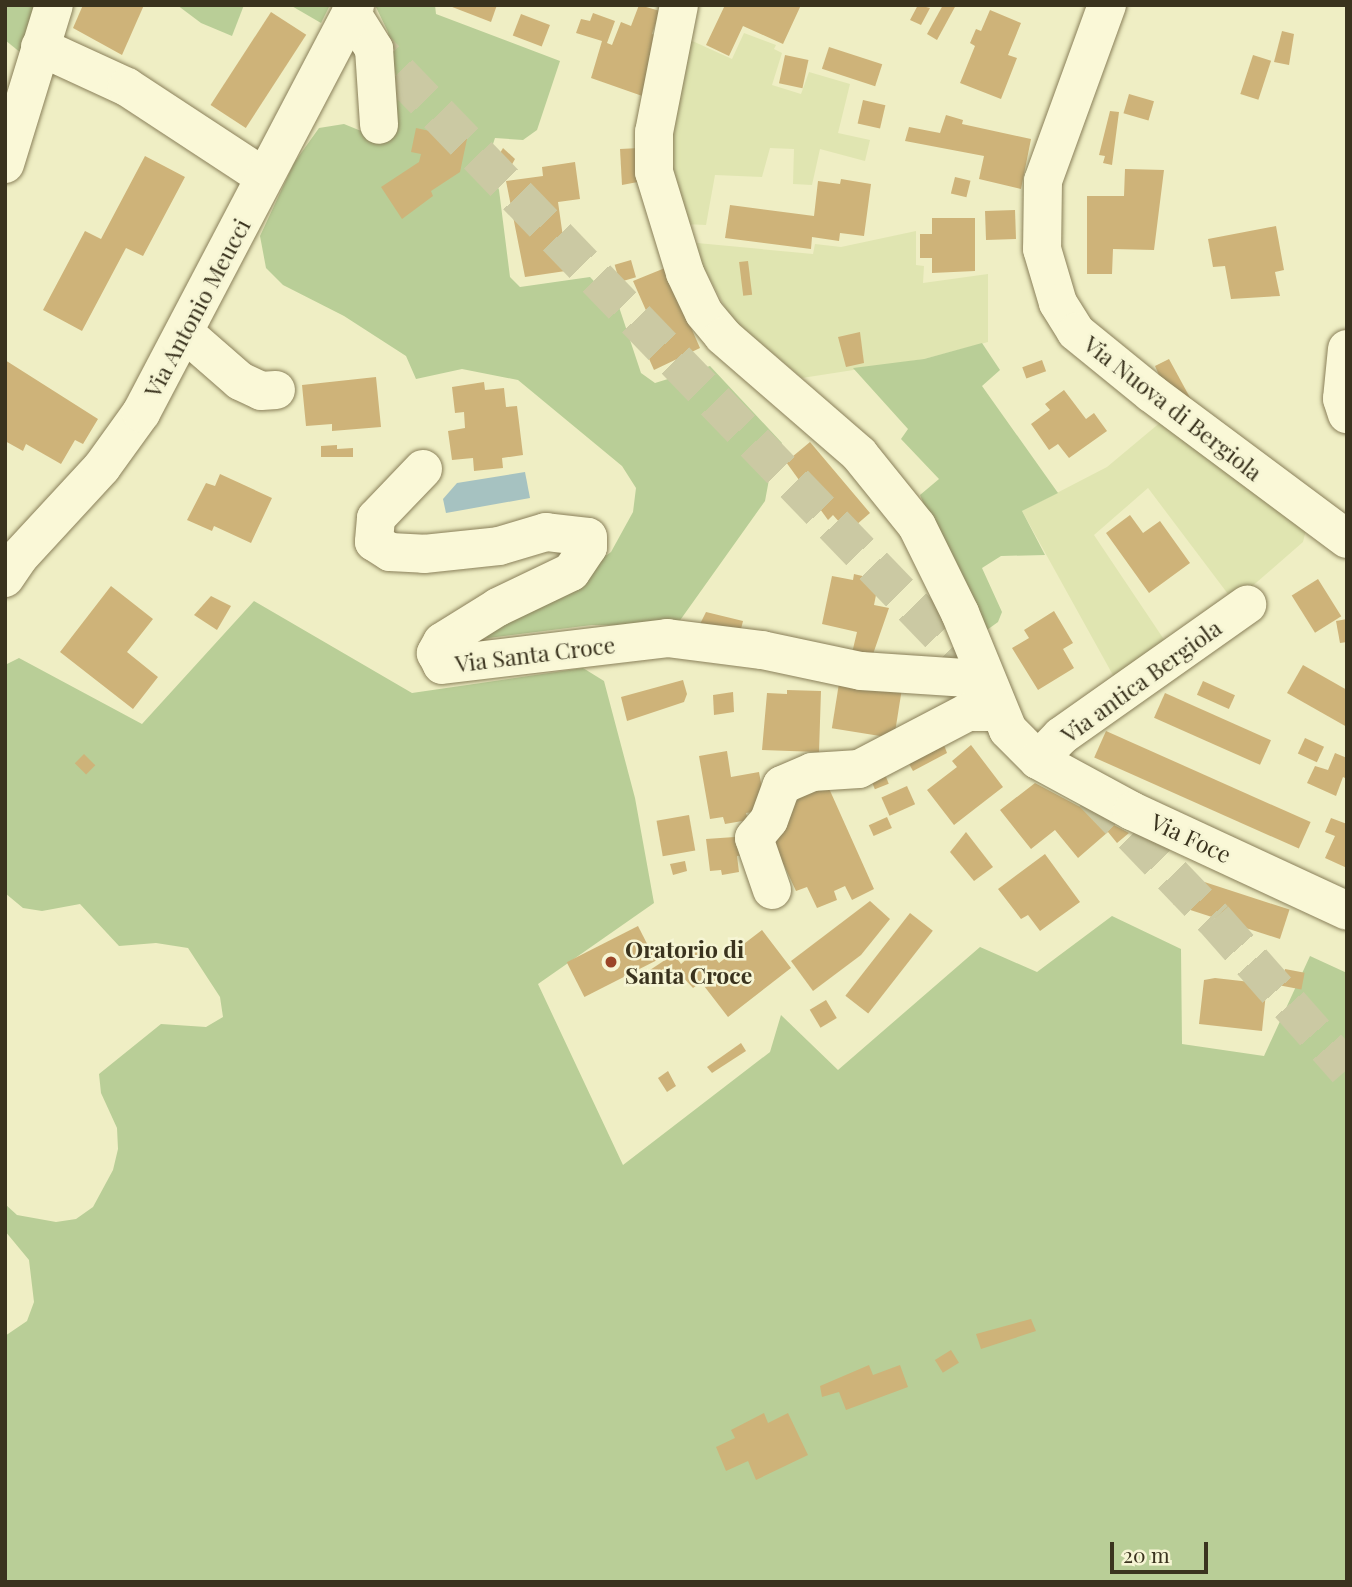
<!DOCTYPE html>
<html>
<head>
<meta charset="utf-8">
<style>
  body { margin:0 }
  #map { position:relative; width:1352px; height:1587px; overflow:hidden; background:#efeec4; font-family:"Playfair Display",serif }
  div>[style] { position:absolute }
  .farmland>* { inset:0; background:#e0e5b1 }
  .green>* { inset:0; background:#b9ce97 }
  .water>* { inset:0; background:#a6c2c1 }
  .building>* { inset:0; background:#ceb379; transform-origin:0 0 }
  .secondary-tunnel>* { height:38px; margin-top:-19px; transform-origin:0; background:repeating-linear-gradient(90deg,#cbc9a3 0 38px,transparent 0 57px) }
  .roads { filter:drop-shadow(0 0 2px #8a805a) drop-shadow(0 0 2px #8a805a) }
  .minor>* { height:38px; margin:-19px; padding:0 19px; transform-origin:19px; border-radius:19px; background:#faf8d7 }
  .tertiary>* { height:38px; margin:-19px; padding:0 19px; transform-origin:19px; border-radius:19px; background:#faf8d7 }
  .dots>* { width:19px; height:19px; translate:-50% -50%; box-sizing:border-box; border:4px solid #f6f5d4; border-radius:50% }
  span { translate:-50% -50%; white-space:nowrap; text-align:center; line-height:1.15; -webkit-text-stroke:5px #f6f5d4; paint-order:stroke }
  .street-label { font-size:23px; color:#3a331e }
  .poi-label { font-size:23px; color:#3a331e; font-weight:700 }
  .left { translate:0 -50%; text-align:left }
  .frame { position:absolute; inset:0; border:7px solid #3a331e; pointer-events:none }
  .scale { position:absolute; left:1110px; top:1542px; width:98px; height:32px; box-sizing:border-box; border:4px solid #3a331e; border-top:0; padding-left:9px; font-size:21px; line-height:24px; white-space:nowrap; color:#3a331e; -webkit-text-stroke:5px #f6f5d4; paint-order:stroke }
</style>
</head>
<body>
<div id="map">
  <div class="farmland">
    <div style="clip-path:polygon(744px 33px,776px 45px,774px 49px,782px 53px,772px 85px,801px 94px,809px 72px,850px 84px,838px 133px,870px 140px,865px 161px,820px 149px,812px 185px,793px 184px,794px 149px,770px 148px,762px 177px,715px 175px,706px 225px,684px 224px,673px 182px,670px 124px,688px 39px,732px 59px)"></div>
    <div style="clip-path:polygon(916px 231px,916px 265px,924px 266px,923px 283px,988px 274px,988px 342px,924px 359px,802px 378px,731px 318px,699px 259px,697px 243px,813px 254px,815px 244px,841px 247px)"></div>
    <div style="clip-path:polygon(1162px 421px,1306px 530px,1303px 542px,1234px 602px,1148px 488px,1094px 535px,1167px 644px,1114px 677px,1022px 511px,1107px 467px)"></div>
  </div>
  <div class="green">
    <div style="clip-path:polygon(5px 5px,42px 5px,21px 53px,5px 40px)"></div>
    <div style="clip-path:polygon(177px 5px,244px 5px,232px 36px,201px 23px)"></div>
    <div style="clip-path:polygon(290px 5px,330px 5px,321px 23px)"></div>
    <div style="clip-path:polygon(375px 5px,435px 5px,436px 14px,560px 61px,537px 130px,523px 140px,495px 138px,488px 159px,499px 190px,510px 277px,520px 287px,590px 277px,619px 307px,641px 373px,655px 383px,710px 366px,782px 443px,773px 458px,765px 501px,676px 626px,592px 625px,488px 638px,477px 634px,571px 581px,611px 552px,633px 512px,636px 488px,622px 466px,518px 380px,462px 369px,416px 379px,406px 356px,344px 316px,283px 285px,266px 268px,260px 236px,294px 163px,319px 128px,344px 124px,366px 133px,391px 135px,398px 89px,388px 32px)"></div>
    <div style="clip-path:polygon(982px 343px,1000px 370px,982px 386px,1058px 493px,1022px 511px,1045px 555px,1001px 556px,982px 568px,1002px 612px,998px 622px,980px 635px,920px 495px,939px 479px,901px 439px,908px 429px,853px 368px,924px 359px)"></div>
    <div style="clip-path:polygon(254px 601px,412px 693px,583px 668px,604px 681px,635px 798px,654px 903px,538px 984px,623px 1165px,770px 1052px,781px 1015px,838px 1070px,980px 947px,1037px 972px,1112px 916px,1181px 949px,1182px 1044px,1264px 1056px,1310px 956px,1347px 973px,1347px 1582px,5px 1582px,5px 1336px,27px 1321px,34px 1302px,29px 1260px,5px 1231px,5px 1204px,17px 1215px,56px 1222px,76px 1219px,93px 1207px,113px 1170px,118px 1149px,117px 1128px,101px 1093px,99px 1074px,161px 1024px,206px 1027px,223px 1017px,220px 997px,188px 948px,156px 943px,119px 946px,80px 904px,42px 911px,23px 908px,5px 893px,5px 665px,19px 658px,142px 724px)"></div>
  </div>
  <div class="water">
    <div style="clip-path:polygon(525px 472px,530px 498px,446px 513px,443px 499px,457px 483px)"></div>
  </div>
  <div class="building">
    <div style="clip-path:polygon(83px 5px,144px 5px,122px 55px,73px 28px)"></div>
    <div style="clip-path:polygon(447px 5px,497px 5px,491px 22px)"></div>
    <div style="clip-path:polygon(639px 5px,660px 11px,652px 34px,662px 37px,648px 98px,591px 78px,602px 41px,576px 33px,581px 19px,590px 21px,593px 13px,615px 21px,607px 43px,612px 45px,621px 22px,631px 26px)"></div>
    <div style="clip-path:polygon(725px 5px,801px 5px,783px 44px,743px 26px,729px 56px,706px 45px)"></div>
    <div style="clip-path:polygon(918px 5px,930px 8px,921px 25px,910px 20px)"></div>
    <div style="clip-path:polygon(943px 5px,956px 5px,937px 40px,927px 34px)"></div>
    <div style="clip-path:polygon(990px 10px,1021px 23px,1008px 55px,1017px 58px,1001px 99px,960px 83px,975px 46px,970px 43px,976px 29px,981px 31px)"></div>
    <div style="left:271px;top:12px;width:42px;height:111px;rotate:33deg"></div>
    <div style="left:521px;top:14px;width:31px;height:23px;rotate:21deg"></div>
    <div style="clip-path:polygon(1282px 31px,1294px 34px,1289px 65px,1274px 62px)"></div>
    <div style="left:829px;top:47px;width:56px;height:23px;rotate:18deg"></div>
    <div style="left:785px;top:55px;width:24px;height:29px;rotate:12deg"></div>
    <div style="left:1253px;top:55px;width:19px;height:41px;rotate:18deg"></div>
    <div style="left:1129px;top:94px;width:26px;height:20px;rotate:16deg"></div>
    <div style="left:863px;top:100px;width:23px;height:24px;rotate:13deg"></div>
    <div style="clip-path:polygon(1110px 111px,1119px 112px,1112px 165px,1103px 163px,1105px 156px,1099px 155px)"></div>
    <div style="clip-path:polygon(946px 115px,963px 120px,962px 124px,1031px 139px,1021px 189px,979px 179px,984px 156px,905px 141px,909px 127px,940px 133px)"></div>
    <div style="clip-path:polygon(416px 128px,467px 139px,460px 172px,431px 191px,433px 196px,402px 219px,381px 187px,419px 162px,421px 154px,411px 152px)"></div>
    <div style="clip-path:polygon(503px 148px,515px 159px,510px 168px,496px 160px)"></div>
    <div style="clip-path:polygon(639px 148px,643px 181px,622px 185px,620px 149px)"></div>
    <div style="clip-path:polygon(145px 156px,185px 177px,143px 256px,126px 248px,82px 331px,43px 310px,85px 231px,101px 239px)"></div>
    <div style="clip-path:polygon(575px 162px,580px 199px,558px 202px,563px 237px,574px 235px,579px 269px,525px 277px,506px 181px,543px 176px,542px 167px)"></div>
    <div style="clip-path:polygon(1125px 169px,1164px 170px,1154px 250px,1113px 249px,1112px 274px,1087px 274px,1087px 196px,1124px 196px)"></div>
    <div style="left:955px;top:177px;width:16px;height:17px;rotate:14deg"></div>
    <div style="clip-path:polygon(841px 179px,871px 184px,864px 236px,840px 233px,839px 241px,812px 237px,811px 249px,725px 238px,730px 205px,814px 216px,818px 181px,840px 184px)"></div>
    <div style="left:1015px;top:210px;width:29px;height:30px;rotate:88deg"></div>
    <div style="clip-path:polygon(932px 218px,975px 218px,975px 271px,932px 273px,932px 258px,920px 258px,920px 234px,932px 234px)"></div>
    <div style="clip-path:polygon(1276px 226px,1284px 270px,1275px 272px,1280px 296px,1231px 299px,1225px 266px,1213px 267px,1208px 239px)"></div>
    <div style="left:631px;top:260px;width:18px;height:17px;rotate:74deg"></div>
    <div style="left:748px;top:261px;width:34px;height:9px;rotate:83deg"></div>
    <div style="clip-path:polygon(665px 268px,700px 348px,654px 370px,642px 343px,661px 332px,657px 322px,652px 324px,633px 281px)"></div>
    <div style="clip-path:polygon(860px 332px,864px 363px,846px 367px,838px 337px)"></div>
    <div style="clip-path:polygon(1169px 359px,1194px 405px,1166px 391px,1155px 366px)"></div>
    <div style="clip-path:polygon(5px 360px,98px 419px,83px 444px,75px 440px,61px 464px,26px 444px,23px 451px,5px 441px)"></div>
    <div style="left:1042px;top:360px;width:12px;height:21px;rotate:70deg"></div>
    <div style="clip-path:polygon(376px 377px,381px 427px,332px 431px,332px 424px,306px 426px,302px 385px)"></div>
    <div style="clip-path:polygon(484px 382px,485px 390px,504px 388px,506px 407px,517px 406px,523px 455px,502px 458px,503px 468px,474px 471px,473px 458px,452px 460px,448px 431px,465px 428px,464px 412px,455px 413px,452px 387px)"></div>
    <div style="clip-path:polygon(1064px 390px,1086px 419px,1094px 413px,1107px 431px,1069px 458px,1058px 444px,1049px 450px,1031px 424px,1050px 410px,1045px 404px)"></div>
    <div style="clip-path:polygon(810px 442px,870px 513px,848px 532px,833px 515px,828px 520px,786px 462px)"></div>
    <div style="clip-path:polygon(337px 445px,337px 449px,353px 448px,353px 457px,321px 457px,321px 446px)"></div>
    <div style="clip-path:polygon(220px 474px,272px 498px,251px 543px,214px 526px,212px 531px,187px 520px,206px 483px,215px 486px)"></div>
    <div style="clip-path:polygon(1130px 515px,1143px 533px,1160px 521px,1190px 563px,1149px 593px,1106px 533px)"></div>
    <div style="clip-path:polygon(854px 574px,879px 580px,874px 605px,889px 608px,872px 657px,852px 653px,857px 632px,822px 624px,832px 576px,853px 580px)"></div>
    <div style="left:1318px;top:579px;width:44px;height:31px;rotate:58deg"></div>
    <div style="clip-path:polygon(111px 586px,153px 619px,127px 652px,158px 677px,133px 709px,60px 652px)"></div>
    <div style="clip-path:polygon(211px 596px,231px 606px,217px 630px,194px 615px)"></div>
    <div style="clip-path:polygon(1054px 611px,1073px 643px,1063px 649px,1074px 668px,1038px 690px,1012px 648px,1029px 638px,1024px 630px)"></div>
    <div style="clip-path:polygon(706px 612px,743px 621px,739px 637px,698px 628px)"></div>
    <div style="clip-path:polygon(1347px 619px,1347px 642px,1340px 643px,1336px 621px)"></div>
    <div style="clip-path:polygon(1303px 665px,1347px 690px,1347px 727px,1287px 693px)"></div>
    <div style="left:840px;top:677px;width:63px;height:52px;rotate:9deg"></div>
    <div style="clip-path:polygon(683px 680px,687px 694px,684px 702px,627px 721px,621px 697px)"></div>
    <div style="left:1203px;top:681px;width:35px;height:15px;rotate:24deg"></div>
    <div style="clip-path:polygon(787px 690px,821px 691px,819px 752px,762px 750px,767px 693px,787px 694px)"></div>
    <div style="clip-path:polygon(733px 692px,734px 712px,714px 715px,713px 695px)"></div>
    <div style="left:1165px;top:693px;width:116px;height:27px;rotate:24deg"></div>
    <div style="left:1106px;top:731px;width:224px;height:29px;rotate:24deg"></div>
    <div style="clip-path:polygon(941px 737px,947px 753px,913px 771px,903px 753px)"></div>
    <div style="left:1305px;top:738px;width:21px;height:17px;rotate:25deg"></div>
    <div style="clip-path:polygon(971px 745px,1003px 787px,954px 825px,927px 790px,957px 767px,952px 761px)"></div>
    <div style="clip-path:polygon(727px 751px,731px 777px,759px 772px,766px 810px,746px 813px,748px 820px,725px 824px,723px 817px,710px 819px,699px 756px)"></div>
    <div style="clip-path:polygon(1335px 753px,1347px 758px,1347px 779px,1343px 777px,1336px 796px,1307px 783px,1315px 766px,1328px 770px)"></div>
    <div style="left:84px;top:754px;width:16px;height:13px;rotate:45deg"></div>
    <div style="left:882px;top:767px;width:18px;height:15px;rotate:68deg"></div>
    <div style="clip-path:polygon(823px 775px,874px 889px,852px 900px,845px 886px,834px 891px,837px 900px,817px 908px,807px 887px,796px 891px,784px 865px,759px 838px)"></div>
    <div style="clip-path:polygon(1035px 783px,1129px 833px,1117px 843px,1108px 832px,1078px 858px,1055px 830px,1031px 849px,1000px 810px)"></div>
    <div style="left:907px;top:786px;width:20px;height:28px;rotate:66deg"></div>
    <div style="left:689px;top:815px;width:36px;height:33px;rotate:80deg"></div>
    <div style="left:887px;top:817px;width:12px;height:20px;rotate:66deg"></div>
    <div style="clip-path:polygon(1331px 818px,1347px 824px,1347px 868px,1325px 858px,1335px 836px,1325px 832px)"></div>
    <div style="clip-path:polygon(966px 832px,993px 867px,974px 881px,950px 852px)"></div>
    <div style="clip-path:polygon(749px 836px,751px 854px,737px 856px,739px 872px,722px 875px,721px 870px,710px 871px,706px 839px)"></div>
    <div style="clip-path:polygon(1045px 854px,1080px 902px,1040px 931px,1028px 915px,1021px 919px,998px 889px)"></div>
    <div style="clip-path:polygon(685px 861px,687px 871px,673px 875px,670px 864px)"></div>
    <div style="left:1183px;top:875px;width:112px;height:31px;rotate:18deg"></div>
    <div style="clip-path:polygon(870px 901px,890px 919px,861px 955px,813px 991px,791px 961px)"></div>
    <div style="left:910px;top:913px;width:29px;height:105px;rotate:38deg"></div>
    <div style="left:638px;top:926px;width:39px;height:80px;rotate:63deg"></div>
    <div style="clip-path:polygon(762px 930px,791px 968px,728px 1017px,701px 982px,693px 988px,679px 973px,655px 984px,647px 972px,674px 954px,681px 964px,704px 944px,719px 963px)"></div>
    <div style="left:1285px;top:969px;width:20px;height:17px;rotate:11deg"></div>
    <div style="clip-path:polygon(1215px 978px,1259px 983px,1257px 993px,1266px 993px,1262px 1031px,1199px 1024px,1204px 980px)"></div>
    <div style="left:826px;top:1000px;width:21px;height:19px;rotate:59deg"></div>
    <div style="clip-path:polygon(741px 1043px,746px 1051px,712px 1073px,707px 1067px)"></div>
    <div style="clip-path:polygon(668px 1071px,676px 1086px,667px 1092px,658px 1078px)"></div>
    <div style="clip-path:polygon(1031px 1319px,1036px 1331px,981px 1349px,976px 1334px)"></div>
    <div style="left:951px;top:1350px;width:15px;height:19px;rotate:58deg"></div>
    <div style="clip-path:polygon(869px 1365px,873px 1375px,900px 1365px,908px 1387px,846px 1410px,839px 1392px,822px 1397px,820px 1386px)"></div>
    <div style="clip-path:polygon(764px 1413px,768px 1423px,788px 1413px,808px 1455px,756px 1480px,748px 1461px,726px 1471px,716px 1447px,735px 1438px,731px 1430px)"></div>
  </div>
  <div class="secondary-tunnel">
    <div style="left:359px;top:32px;width:909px;rotate:46.07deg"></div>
    <div style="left:1093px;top:793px;width:175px;rotate:46.2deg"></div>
    <div style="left:1214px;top:919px;width:201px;rotate:48.6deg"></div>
  </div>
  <div class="roads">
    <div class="minor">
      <div style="left:679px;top:5px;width:129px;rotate:101.1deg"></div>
      <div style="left:654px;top:132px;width:40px;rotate:90deg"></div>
      <div style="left:654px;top:172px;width:106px;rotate:72.9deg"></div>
      <div style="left:685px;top:273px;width:44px;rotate:64.6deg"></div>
      <div style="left:704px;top:313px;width:30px;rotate:50deg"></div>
      <div style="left:723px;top:336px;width:180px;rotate:40.9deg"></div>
      <div style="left:859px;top:454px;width:92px;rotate:51.1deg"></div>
      <div style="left:917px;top:526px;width:97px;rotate:63.7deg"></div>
      <div style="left:960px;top:613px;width:126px;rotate:67.7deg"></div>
      <div style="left:1008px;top:730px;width:42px;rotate:45deg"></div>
      <div style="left:1038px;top:760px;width:107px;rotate:28.5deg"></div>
      <div style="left:1132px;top:811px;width:237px;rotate:24.9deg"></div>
      <div style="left:1107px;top:5px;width:187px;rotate:110deg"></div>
      <div style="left:1043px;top:181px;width:68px;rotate:90.8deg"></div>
      <div style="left:1042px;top:249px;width:56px;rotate:73.5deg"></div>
      <div style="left:1058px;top:303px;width:34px;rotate:58deg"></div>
      <div style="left:1076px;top:332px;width:97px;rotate:39.1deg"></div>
      <div style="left:1151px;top:393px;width:244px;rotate:36.7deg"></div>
      <div style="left:351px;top:12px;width:44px;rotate:58.1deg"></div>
      <div style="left:374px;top:49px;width:76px;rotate:86.2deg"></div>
      <div style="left:40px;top:47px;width:96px;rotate:24.7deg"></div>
      <div style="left:127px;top:87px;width:164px;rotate:33.3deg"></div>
      <div style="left:5px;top:164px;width:166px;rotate:-72.9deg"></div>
      <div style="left:185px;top:333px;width:73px;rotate:41.1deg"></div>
      <div style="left:240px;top:381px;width:23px;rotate:25deg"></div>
      <div style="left:261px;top:391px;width:15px;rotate:-4deg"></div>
      <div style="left:1347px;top:349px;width:50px;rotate:95.7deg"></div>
      <div style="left:1342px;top:399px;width:16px;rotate:72deg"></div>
      <div style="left:423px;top:469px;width:68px;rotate:133.8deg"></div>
      <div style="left:376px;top:518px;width:24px;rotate:95deg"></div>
      <div style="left:374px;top:542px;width:19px;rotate:32deg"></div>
      <div style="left:390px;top:552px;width:34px;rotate:3deg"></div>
      <div style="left:424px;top:554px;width:75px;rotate:-6.1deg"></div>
      <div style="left:499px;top:546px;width:49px;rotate:-16.6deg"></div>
      <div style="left:546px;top:532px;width:42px;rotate:6.8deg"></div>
      <div style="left:588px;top:537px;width:10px;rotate:90deg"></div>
      <div style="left:588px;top:547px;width:30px;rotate:124deg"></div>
      <div style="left:571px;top:572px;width:81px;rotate:154.4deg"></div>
      <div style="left:498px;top:607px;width:66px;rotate:148deg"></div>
      <div style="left:442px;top:642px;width:13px;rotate:119deg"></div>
      <div style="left:436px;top:653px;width:13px;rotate:63deg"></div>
      <div style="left:442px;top:665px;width:227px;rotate:-6.8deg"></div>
      <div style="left:667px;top:638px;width:96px;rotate:7.2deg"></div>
      <div style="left:762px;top:650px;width:101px;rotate:12deg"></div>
      <div style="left:861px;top:671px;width:122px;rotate:3.8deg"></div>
      <div style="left:1038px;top:760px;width:33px;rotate:-46deg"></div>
      <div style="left:1061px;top:736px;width:228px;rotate:-35.2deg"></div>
      <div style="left:772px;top:890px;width:55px;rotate:-109.1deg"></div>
      <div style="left:754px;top:838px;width:23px;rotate:-50deg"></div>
      <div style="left:769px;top:820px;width:37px;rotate:-70deg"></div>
      <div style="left:782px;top:785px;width:33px;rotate:-23deg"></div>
      <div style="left:812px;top:772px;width:47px;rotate:-3.7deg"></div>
      <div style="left:859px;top:769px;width:123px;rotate:-27.6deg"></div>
      <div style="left:968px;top:712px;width:31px"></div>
    </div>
    <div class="tertiary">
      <div style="left:5px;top:578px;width:25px;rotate:-56deg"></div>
      <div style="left:19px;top:557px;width:122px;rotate:-47.3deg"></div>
      <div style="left:102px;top:467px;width:67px;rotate:-54.2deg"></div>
      <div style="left:141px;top:413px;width:461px;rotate:-62.3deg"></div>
    </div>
  </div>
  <div class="dots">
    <div style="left:611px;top:962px;background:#9b4528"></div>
  </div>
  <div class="street-label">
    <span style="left:197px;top:308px;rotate:-62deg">Via Antonio Meucci</span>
    <span style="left:1173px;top:408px;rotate:38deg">Via Nuova di Bergiola</span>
    <span style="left:535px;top:654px;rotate:-7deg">Via Santa Croce</span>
    <span style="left:1141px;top:681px;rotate:-36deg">Via antica Bergiola</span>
    <span style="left:1191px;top:838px;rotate:25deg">Via Foce</span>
  </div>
  <div class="poi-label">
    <span class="left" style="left:625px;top:962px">Oratorio di<br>Santa Croce</span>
  </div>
  <div class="frame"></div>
  <div class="scale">20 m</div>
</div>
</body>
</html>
